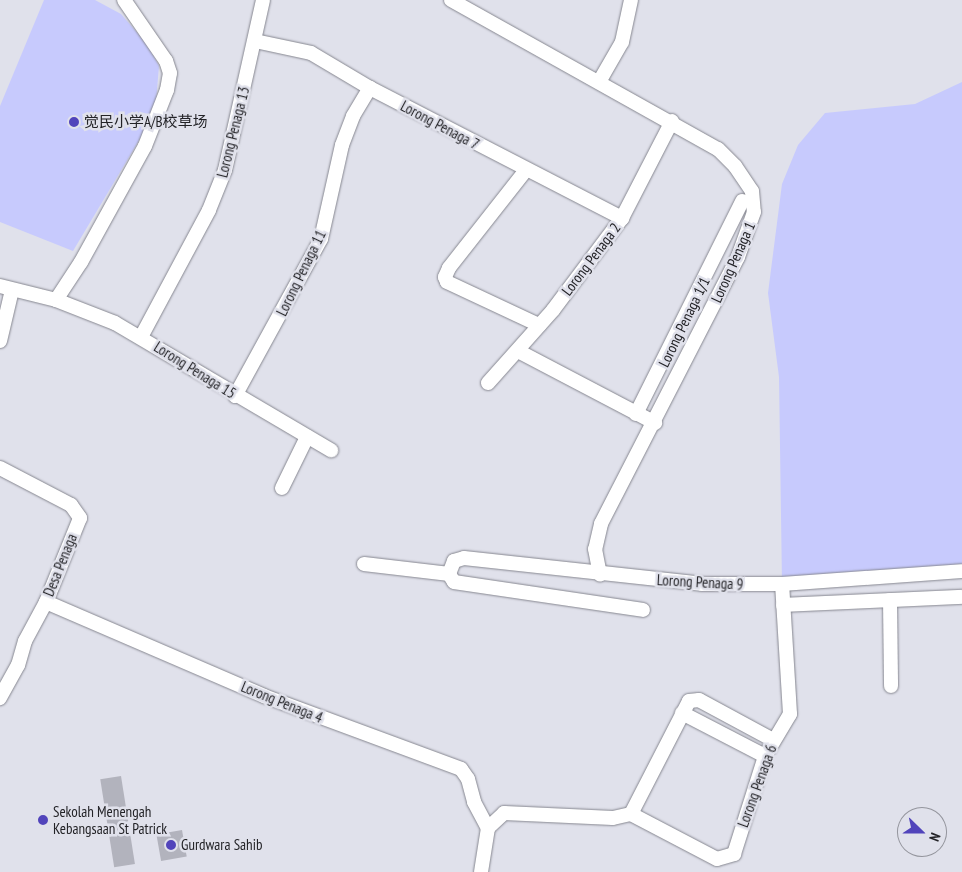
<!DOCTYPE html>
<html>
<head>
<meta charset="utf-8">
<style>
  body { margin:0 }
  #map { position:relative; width:962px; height:872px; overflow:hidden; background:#e0e1eb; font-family:"PT Sans Narrow","Noto Sans SC",sans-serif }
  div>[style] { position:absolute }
  .green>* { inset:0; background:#c7cafd }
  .building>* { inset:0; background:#b2b3bd; transform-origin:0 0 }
  .roads { filter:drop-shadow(0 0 1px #868790) drop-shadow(0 0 1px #868790) }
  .minor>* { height:14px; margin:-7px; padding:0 7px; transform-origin:7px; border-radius:7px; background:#fff }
  .dots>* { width:14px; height:14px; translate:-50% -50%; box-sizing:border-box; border:2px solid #e0e1eb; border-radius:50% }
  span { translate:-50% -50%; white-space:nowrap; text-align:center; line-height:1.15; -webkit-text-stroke:5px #e0e1eb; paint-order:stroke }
  .poi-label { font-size:15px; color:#232327 }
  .left { translate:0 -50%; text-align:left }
  .street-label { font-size:15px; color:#232327 }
  .north { position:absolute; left:897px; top:807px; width:50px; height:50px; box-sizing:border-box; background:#e0e1eb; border:1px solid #94959d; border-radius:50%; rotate:112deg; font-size:14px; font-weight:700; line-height:20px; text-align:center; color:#232327 }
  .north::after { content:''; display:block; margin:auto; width:18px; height:22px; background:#5144bb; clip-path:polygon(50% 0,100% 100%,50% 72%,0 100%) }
</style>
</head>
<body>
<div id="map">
  <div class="green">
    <div style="clip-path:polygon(44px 0,95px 0,121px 14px,147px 44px,159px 66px,156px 102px,141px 137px,73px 251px,0 222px,0 106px)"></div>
    <div style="clip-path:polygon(962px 82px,962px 571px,782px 584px,779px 377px,768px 293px,782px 184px,798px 145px,825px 113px,915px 104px)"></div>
  </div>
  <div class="building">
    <div style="left:121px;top:776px;width:89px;height:21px;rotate:81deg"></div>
    <div style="left:182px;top:830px;width:27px;height:26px;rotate:80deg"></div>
  </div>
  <div class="roads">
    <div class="minor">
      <div style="left:451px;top:0;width:306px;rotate:29.2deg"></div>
      <div style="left:718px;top:149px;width:24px;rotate:45deg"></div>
      <div style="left:735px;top:166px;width:30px;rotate:56deg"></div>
      <div style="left:752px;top:191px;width:21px;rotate:85deg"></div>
      <div style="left:754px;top:212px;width:48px;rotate:109.6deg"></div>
      <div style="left:738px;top:257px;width:300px;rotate:117.2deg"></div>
      <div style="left:601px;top:524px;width:26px;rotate:103deg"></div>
      <div style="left:595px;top:549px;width:26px;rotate:79deg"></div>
      <div style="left:255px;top:41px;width:57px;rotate:12.1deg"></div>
      <div style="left:311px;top:53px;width:69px;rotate:30.7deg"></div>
      <div style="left:370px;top:88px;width:284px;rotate:27.3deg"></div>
      <div style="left:599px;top:82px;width:46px;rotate:-60.1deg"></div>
      <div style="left:622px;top:42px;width:43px;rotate:-77.9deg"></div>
      <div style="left:526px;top:170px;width:125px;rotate:128.2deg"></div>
      <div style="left:449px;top:268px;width:10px;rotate:114deg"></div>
      <div style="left:445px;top:277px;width:5px;rotate:68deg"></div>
      <div style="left:447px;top:282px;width:102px;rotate:25.1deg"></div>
      <div style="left:0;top:286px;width:58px;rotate:14deg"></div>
      <div style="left:56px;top:300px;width:63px;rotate:21.3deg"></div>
      <div style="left:115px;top:323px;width:251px;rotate:30.5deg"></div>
      <div style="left:56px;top:300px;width:45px;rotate:-56.7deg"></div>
      <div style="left:81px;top:262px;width:132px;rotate:-61.1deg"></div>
      <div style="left:145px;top:146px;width:60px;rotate:-68.6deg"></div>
      <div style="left:167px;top:90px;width:17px;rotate:-80deg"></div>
      <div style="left:170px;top:73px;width:13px;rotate:-108deg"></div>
      <div style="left:166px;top:61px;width:74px;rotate:-124.5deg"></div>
      <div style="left:141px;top:337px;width:144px;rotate:-61.8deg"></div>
      <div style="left:209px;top:210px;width:43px;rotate:-68.2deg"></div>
      <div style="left:225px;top:170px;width:174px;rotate:-77.4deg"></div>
      <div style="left:0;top:341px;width:52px;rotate:-76.8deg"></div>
      <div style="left:518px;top:351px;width:155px;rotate:27.7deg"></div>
      <div style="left:488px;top:383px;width:98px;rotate:-48.3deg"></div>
      <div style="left:553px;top:310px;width:115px;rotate:-53.1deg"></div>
      <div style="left:622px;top:218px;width:109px;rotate:-62.7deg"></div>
      <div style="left:235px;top:396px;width:179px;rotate:-61.3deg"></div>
      <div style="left:321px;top:239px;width:96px;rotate:-77.4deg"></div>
      <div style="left:342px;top:145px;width:31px;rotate:-69deg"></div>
      <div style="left:353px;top:116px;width:33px;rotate:-59deg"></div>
      <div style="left:636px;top:414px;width:238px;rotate:-63.5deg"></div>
      <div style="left:0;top:468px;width:80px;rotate:27.5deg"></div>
      <div style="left:71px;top:505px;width:16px;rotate:55deg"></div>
      <div style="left:80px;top:518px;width:91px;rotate:112deg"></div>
      <div style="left:46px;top:602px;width:44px;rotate:118.3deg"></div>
      <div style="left:25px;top:641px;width:25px;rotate:106deg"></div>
      <div style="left:18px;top:665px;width:38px;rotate:119deg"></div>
      <div style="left:282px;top:488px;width:57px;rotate:-63.9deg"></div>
      <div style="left:364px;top:564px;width:86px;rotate:6.7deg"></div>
      <div style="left:449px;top:574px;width:14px;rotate:-69deg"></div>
      <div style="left:454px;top:561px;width:10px;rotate:-17deg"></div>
      <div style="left:464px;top:558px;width:239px;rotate:6.2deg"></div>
      <div style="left:702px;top:584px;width:80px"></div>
      <div style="left:782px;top:584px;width:180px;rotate:-4.1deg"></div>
      <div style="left:449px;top:574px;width:9px;rotate:58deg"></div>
      <div style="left:454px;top:582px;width:191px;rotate:8.4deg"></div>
      <div style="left:890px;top:600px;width:86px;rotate:89.3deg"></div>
      <div style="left:46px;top:602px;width:237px;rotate:23.3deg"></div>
      <div style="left:264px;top:696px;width:210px;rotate:20.3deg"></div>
      <div style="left:461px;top:769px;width:12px;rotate:55deg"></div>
      <div style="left:468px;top:779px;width:24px;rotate:75deg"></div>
      <div style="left:474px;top:802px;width:30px;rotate:62deg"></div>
      <div style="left:783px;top:605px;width:179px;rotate:-2.6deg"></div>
      <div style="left:682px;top:713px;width:93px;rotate:27.4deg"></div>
      <div style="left:631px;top:814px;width:97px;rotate:27.6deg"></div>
      <div style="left:717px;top:859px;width:18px;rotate:-16deg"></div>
      <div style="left:734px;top:854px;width:103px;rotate:-72.4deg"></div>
      <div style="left:765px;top:756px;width:49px;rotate:-59.2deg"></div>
      <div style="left:790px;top:714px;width:130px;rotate:-93.5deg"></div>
      <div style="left:631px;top:814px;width:127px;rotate:-62.8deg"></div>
      <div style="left:689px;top:701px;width:10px;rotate:-6deg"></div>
      <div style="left:699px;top:700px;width:84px;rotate:28.4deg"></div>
      <div style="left:481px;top:872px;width:45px;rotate:-81deg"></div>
      <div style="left:488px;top:828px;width:22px;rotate:-43deg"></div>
      <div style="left:504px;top:813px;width:109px;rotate:2.6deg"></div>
      <div style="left:613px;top:818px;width:18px;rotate:-13deg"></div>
    </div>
  </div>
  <div class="dots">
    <div style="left:74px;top:122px;background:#5144bb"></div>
    <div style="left:43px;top:820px;background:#5144bb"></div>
    <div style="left:171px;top:845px;background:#5144bb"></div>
  </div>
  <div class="poi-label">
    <span class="left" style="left:84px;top:122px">觉民小学A/B校草场</span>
    <span class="left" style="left:53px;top:820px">Sekolah Menengah<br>Kebangsaan St Patrick</span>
    <span class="left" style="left:181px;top:845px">Gurdwara Sahib</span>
  </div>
  <div class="street-label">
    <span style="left:440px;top:125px;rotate:28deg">Lorong Penaga 7</span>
    <span style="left:233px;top:132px;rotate:-76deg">Lorong Penaga 13</span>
    <span style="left:591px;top:259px;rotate:-53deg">Lorong Penaga 2</span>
    <span style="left:733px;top:262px;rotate:-66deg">Lorong Penaga 1</span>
    <span style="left:301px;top:273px;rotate:-64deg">Lorong Penaga 11</span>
    <span style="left:684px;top:322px;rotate:-64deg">Lorong Penaga 1/1</span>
    <span style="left:195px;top:370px;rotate:32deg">Lorong Penaga 15</span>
    <span style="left:60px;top:565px;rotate:-68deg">Desa Penaga</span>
    <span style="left:700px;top:582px;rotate:3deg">Lorong Penaga 9</span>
    <span style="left:282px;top:702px;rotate:22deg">Lorong Penaga 4</span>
    <span style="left:757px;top:786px;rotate:-70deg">Lorong Penaga 6</span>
  </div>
  <div class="north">N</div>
</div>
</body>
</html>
